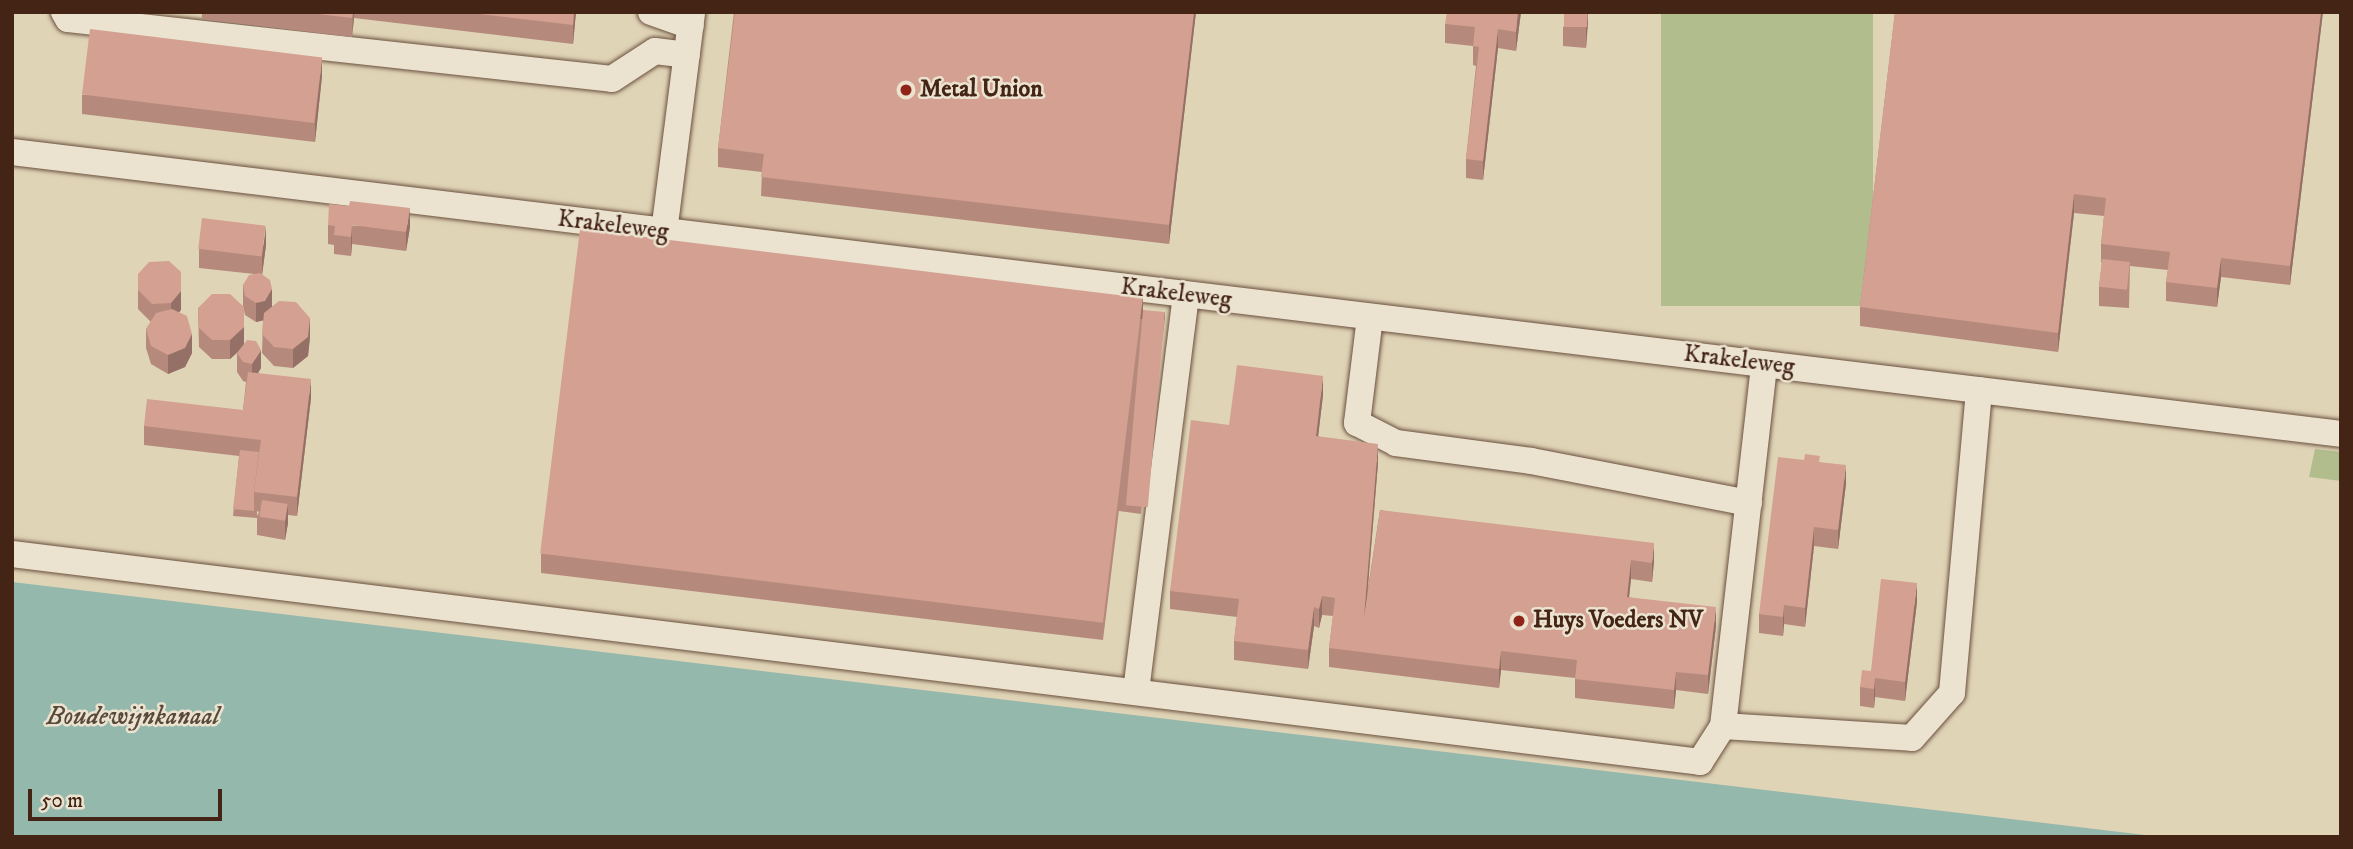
<!DOCTYPE html>
<html>
<head>
<meta charset="utf-8">
<style>
  body { margin:0 }
  #map { position:relative; width:2353px; height:849px; overflow:hidden; background:#e0d4b7; font-family:"IM FELL DW Pica",serif }
  div>[style] { position:absolute }
  .green>* { inset:0; background:#b2bd8e; transform-origin:0 0 }
  .water>* { inset:0; background:#94b8ac }
  .roads { filter:drop-shadow(0 0 2px #6b503e) drop-shadow(0 0 2px #6b503e) }
  .minor>* { height:26px; margin:-13px; padding:0 13px; transform-origin:13px; border-radius:13px; background:#ebe3d0 }
  .wall>* { inset:0; background:#b58a7d }
  .shaded-wall>* { inset:0; background:#947066; transform-origin:0 0 }
  .building>* { inset:0; background:#d3a091; transform-origin:0 0 }
  .dots>* { width:19px; height:19px; translate:-50% -50%; box-sizing:border-box; border:4px solid #ebe3d0; border-radius:50% }
  span { translate:-50% -50%; white-space:nowrap; text-align:center; line-height:1.15; -webkit-text-stroke:5px #ebe3d0; paint-order:stroke }
  .poi-label { font-size:24px; color:#442415; font-weight:700 }
  .left { translate:0 -50%; text-align:left }
  .street-label { font-size:24px; color:#442415 }
  .water-label { font-size:26px; color:#58493b; font-style:italic }
  .frame { position:absolute; inset:0; border:14px solid #442415; pointer-events:none }
  .scale { position:absolute; left:28px; top:789px; width:194px; height:32px; box-sizing:border-box; border:4px solid #442415; border-top:0; padding-left:9px; font-size:21px; line-height:24px; white-space:nowrap; color:#442415; -webkit-text-stroke:5px #ebe3d0; paint-order:stroke }
</style>
</head>
<body>
<div id="map">
  <div class="green">
    <div style="left:1661px;top:12px;width:212px;height:294px"></div>
    <div style="clip-path:polygon(2315px 449px,2341px 452px,2341px 481px,2309px 477px)"></div>
  </div>
  <div class="water">
    <div style="clip-path:polygon(12px 582px,2162px 837px,12px 837px)"></div>
  </div>
  <div class="roads">
    <div class="minor">
      <div style="left:64px;top:12px;width:8px;rotate:60deg"></div>
      <div style="left:68px;top:19px;width:547px;rotate:6.29deg"></div>
      <div style="left:612px;top:79px;width:51px;rotate:-33.1deg"></div>
      <div style="left:655px;top:51px;width:32px;rotate:7deg"></div>
      <div style="left:651px;top:12px;width:42px;rotate:19.3deg"></div>
      <div style="left:12px;top:152px;width:2346px;rotate:6.9deg"></div>
      <div style="left:664px;top:232px;width:222px;rotate:-82.7deg"></div>
      <div style="left:1370px;top:317px;width:107px;rotate:97deg"></div>
      <div style="left:1357px;top:423px;width:44px;rotate:27.1deg"></div>
      <div style="left:1396px;top:443px;width:136px;rotate:7.6deg"></div>
      <div style="left:1531px;top:461px;width:222px;rotate:10.9deg"></div>
      <div style="left:12px;top:554px;width:1701px;rotate:7.02deg"></div>
      <div style="left:1700px;top:762px;width:43px;rotate:-57.4deg"></div>
      <div style="left:1723px;top:726px;width:189px;rotate:3.6deg"></div>
      <div style="left:1912px;top:738px;width:60px;rotate:-48.4deg"></div>
      <div style="left:1952px;top:693px;width:304px;rotate:-84.9deg"></div>
      <div style="left:1136px;top:691px;width:399px;rotate:-82.8deg"></div>
      <div style="left:1723px;top:726px;width:364px;rotate:-83.5deg"></div>
    </div>
  </div>
  <div class="wall">
    <div style="clip-path:polygon(202px 12px,576px 12px,573px 44px,354px 18px,352px 37px,202px 19px)"></div>
    <div style="clip-path:polygon(734px 12px,1196px 12px,1169px 244px,761px 196px,762px 172px,718px 167px,718px 148px)"></div>
    <div style="clip-path:polygon(1521px 12px,1516px 51px,1498px 48px,1483px 180px,1466px 178px,1466px 159px,1476px 66px,1473px 65px,1473px 46px,1445px 43px,1445px 24px)"></div>
    <div style="clip-path:polygon(1588px 12px,1586px 48px,1563px 46px,1563px 27px)"></div>
    <div style="clip-path:polygon(1895px 12px,2323px 12px,2290px 285px,2221px 277px,2217px 307px,2166px 301px,2166px 282px,2168px 270px,2130px 266px,2129px 308px,2099px 306px,2099px 287px,2102px 263px,2101px 262px,2101px 244px,2104px 216px,2074px 213px,2058px 352px,1860px 326px,1860px 307px)"></div>
    <div style="clip-path:polygon(322px 76px,315px 142px,82px 114px,82px 95px)"></div>
    <div style="clip-path:polygon(328px 225px,410px 227px,406px 251px,352px 244px,351px 256px,334px 254px,334px 245px,328px 244px)"></div>
    <div style="clip-path:polygon(266px 245px,262px 275px,272px 306px,310px 337px,308px 356px,293px 368px,274px 366px,262px 353px,263px 320px,256px 322px,245px 315px,244px 310px,244px 344px,261px 368px,258px 373px,311px 398px,297px 516px,288px 515px,288px 523px,285px 540px,257px 535px,257px 516px,259px 512px,257px 511px,257px 518px,233px 516px,239px 456px,144px 445px,144px 426px,243px 410px,246px 382px,243px 381px,237px 372px,237px 353px,230px 359px,212px 359px,199px 347px,198px 308px,243px 306px,243px 285px,254px 274px,199px 268px,199px 249px)"></div>
    <div style="clip-path:polygon(181px 272px,181px 310px,179px 312px,192px 353px,185px 367px,168px 374px,151px 364px,146px 348px,146px 329px,151px 322px,138px 309px,138px 274px)"></div>
    <div style="clip-path:polygon(1143px 310px,1165px 319px,1141px 514px,1119px 511px,1119px 510px,1103px 640px,541px 573px,541px 554px)"></div>
    <div style="clip-path:polygon(1323px 395px,1318px 436px,1378px 463px,1367px 594px,1380px 510px,1654px 561px,1652px 582px,1631px 579px,1629px 597px,1716px 626px,1708px 694px,1676px 690px,1674px 709px,1575px 698px,1575px 678px,1501px 670px,1499px 688px,1329px 667px,1329px 648px,1333px 616px,1322px 615px,1319px 628px,1314px 626px,1308px 669px,1234px 660px,1234px 641px,1237px 617px,1170px 609px,1170px 591px,1229px 425px)"></div>
    <div style="clip-path:polygon(1820px 462px,1846px 484px,1838px 549px,1814px 546px,1805px 627px,1784px 624px,1783px 636px,1759px 633px,1759px 614px)"></div>
    <div style="clip-path:polygon(1917px 602px,1905px 701px,1875px 697px,1874px 708px,1860px 706px,1860px 687px)"></div>
  </div>
  <div class="shaded-wall">
    <div style="clip-path:polygon(353px 12px,354px 12px,354px 18px,352px 37px)"></div>
    <div style="clip-path:polygon(574px 12px,576px 12px,573px 44px,573px 25px)"></div>
    <div style="clip-path:polygon(1194px 12px,1196px 12px,1169px 244px,1169px 225px)"></div>
    <div style="clip-path:polygon(1518px 12px,1521px 12px,1516px 51px,1516px 32px)"></div>
    <div style="clip-path:polygon(1587px 12px,1588px 24px,1586px 48px,1586px 29px)"></div>
    <div style="clip-path:polygon(2321px 12px,2323px 12px,2290px 285px,2290px 266px)"></div>
    <div style="clip-path:polygon(1498px 29px,1498px 48px,1483px 180px,1483px 161px)"></div>
    <div style="clip-path:polygon(322px 57px,322px 76px,315px 142px,315px 123px)"></div>
    <div style="clip-path:polygon(2074px 194px,2074px 213px,2058px 352px,2058px 333px)"></div>
    <div style="clip-path:polygon(410px 208px,410px 227px,406px 251px,406px 232px)"></div>
    <div style="clip-path:polygon(352px 225px,352px 244px,351px 256px,351px 237px)"></div>
    <div style="clip-path:polygon(266px 226px,266px 245px,262px 275px,262px 256px)"></div>
    <div style="clip-path:polygon(2221px 258px,2221px 277px,2217px 307px,2217px 288px)"></div>
    <div style="clip-path:polygon(272px 289px,272px 308px,265px 320px,256px 322px,256px 303px)"></div>
    <div style="clip-path:polygon(181px 291px,181px 310px,171px 322px,171px 303px)"></div>
    <div style="left:1143px;top:297px;width:19px;height:326px;rotate:90deg"></div>
    <div style="left:1165px;top:312px;width:7px;height:196px;rotate:90deg"></div>
    <div style="clip-path:polygon(310px 318px,310px 337px,308px 356px,293px 368px,293px 349px)"></div>
    <div style="clip-path:polygon(244px 327px,244px 346px,230px 359px,230px 340px)"></div>
    <div style="clip-path:polygon(192px 334px,192px 353px,185px 367px,168px 374px,168px 355px)"></div>
    <div style="clip-path:polygon(261px 350px,261px 368px,252px 383px,252px 364px)"></div>
    <div style="clip-path:polygon(1323px 376px,1323px 395px,1316px 455px,1316px 436px)"></div>
    <div style="clip-path:polygon(311px 379px,311px 398px,297px 516px,297px 497px)"></div>
    <div style="clip-path:polygon(1378px 444px,1378px 463px,1364px 636px,1364px 617px)"></div>
    <div style="clip-path:polygon(1846px 465px,1846px 484px,1838px 549px,1838px 530px)"></div>
    <div style="clip-path:polygon(288px 504px,288px 523px,285px 540px,285px 521px)"></div>
    <div style="clip-path:polygon(1814px 527px,1814px 546px,1805px 627px,1805px 608px)"></div>
    <div style="clip-path:polygon(1654px 543px,1654px 561px,1652px 582px,1652px 563px)"></div>
    <div style="clip-path:polygon(1631px 560px,1631px 579px,1627px 616px,1627px 597px)"></div>
    <div style="clip-path:polygon(1917px 583px,1917px 602px,1905px 701px,1905px 682px)"></div>
    <div style="clip-path:polygon(1322px 596px,1322px 615px,1319px 628px,1319px 609px)"></div>
    <div style="clip-path:polygon(1784px 605px,1784px 624px,1783px 636px,1783px 617px)"></div>
    <div style="clip-path:polygon(1314px 607px,1314px 626px,1308px 669px,1308px 650px)"></div>
    <div style="clip-path:polygon(1716px 607px,1716px 626px,1708px 694px,1708px 675px)"></div>
    <div style="clip-path:polygon(1501px 651px,1501px 670px,1499px 688px,1499px 669px)"></div>
    <div style="clip-path:polygon(1676px 672px,1676px 690px,1674px 709px,1674px 690px)"></div>
    <div style="clip-path:polygon(1875px 678px,1875px 697px,1874px 708px,1874px 689px)"></div>
  </div>
  <div class="building">
    <div style="clip-path:polygon(301px 12px,353px 12px,352px 18px)"></div>
    <div style="clip-path:polygon(462px 12px,574px 12px,573px 25px)"></div>
    <div style="clip-path:polygon(735px 12px,1194px 12px,1169px 225px,761px 177px,764px 154px,718px 148px)"></div>
    <div style="clip-path:polygon(1447px 12px,1518px 12px,1516px 32px,1498px 29px,1483px 161px,1466px 159px,1479px 47px,1473px 46px,1475px 27px,1445px 24px)"></div>
    <div style="left:1564px;top:12px;width:23px;height:15px"></div>
    <div style="clip-path:polygon(1895px 12px,2321px 12px,2290px 266px,2221px 258px,2217px 288px,2166px 282px,2170px 252px,2101px 244px,2106px 198px,2074px 194px,2058px 333px,1860px 307px)"></div>
    <div style="left:90px;top:29px;width:234px;height:66px;rotate:7deg"></div>
    <div style="clip-path:polygon(350px 201px,410px 208px,406px 232px,352px 225px,351px 237px,334px 235px,335px 226px,328px 225px,329px 204px,349px 206px)"></div>
    <div style="left:202px;top:218px;width:64px;height:31px;rotate:7deg"></div>
    <div style="left:580px;top:229px;width:567px;height:327px;rotate:7deg"></div>
    <div style="left:2102px;top:259px;width:28px;height:28px;rotate:6deg"></div>
    <div style="clip-path:polygon(169px 261px,181px 272px,181px 291px,171px 303px,152px 304px,138px 290px,138px 274px,149px 262px)"></div>
    <div style="clip-path:polygon(260px 273px,270px 280px,272px 289px,265px 301px,256px 303px,245px 296px,243px 285px,249px 275px)"></div>
    <div style="clip-path:polygon(212px 294px,230px 294px,244px 307px,244px 327px,230px 340px,212px 340px,199px 328px,198px 308px)"></div>
    <div style="clip-path:polygon(279px 301px,296px 302px,310px 318px,308px 337px,293px 349px,274px 347px,262px 334px,264px 313px)"></div>
    <div style="clip-path:polygon(172px 309px,187px 316px,192px 334px,185px 348px,168px 355px,151px 346px,146px 329px,156px 313px)"></div>
    <div style="left:1143px;top:310px;width:22px;height:196px;rotate:5deg"></div>
    <div style="clip-path:polygon(247px 340px,256px 341px,261px 350px,252px 364px,243px 362px,237px 353px)"></div>
    <div style="clip-path:polygon(1237px 365px,1323px 376px,1316px 436px,1378px 444px,1364px 617px,1380px 510px,1654px 543px,1652px 563px,1631px 560px,1627px 597px,1716px 607px,1708px 675px,1676px 672px,1674px 690px,1575px 679px,1577px 660px,1501px 651px,1499px 669px,1329px 648px,1335px 598px,1322px 596px,1319px 609px,1314px 607px,1308px 650px,1234px 641px,1239px 599px,1170px 591px,1191px 420px,1229px 425px)"></div>
    <div style="clip-path:polygon(248px 372px,311px 379px,297px 497px,254px 492px,261px 440px,144px 426px,147px 399px,243px 410px)"></div>
    <div style="clip-path:polygon(240px 450px,259px 452px,254px 492px,254px 511px,233px 509px)"></div>
    <div style="clip-path:polygon(1805px 454px,1820px 456px,1819px 462px,1846px 465px,1838px 530px,1814px 527px,1805px 608px,1784px 605px,1783px 617px,1759px 614px,1778px 457px,1804px 460px)"></div>
    <div style="left:262px;top:500px;width:26px;height:17px;rotate:9deg"></div>
    <div style="clip-path:polygon(1881px 579px,1917px 583px,1905px 682px,1875px 678px,1874px 689px,1860px 687px,1862px 670px,1871px 671px)"></div>
  </div>
  <div class="dots">
    <div style="left:906px;top:90px;background:#8f2418"></div>
    <div style="left:1519px;top:621px;background:#8f2418"></div>
  </div>
  <div class="poi-label">
    <span class="left" style="left:920px;top:90px">Metal Union</span>
    <span class="left" style="left:1533px;top:621px">Huys Voeders NV</span>
  </div>
  <div class="street-label">
    <span style="left:613px;top:226px;rotate:7deg">Krakeleweg</span>
    <span style="left:1176px;top:294px;rotate:7deg">Krakeleweg</span>
    <span style="left:1739px;top:361px;rotate:7deg">Krakeleweg</span>
  </div>
  <div class="water-label">
    <span style="left:133px;top:717px">Boudewijnkanaal</span>
  </div>
  <div class="frame"></div>
  <div class="scale">50 m</div>
</div>
</body>
</html>
